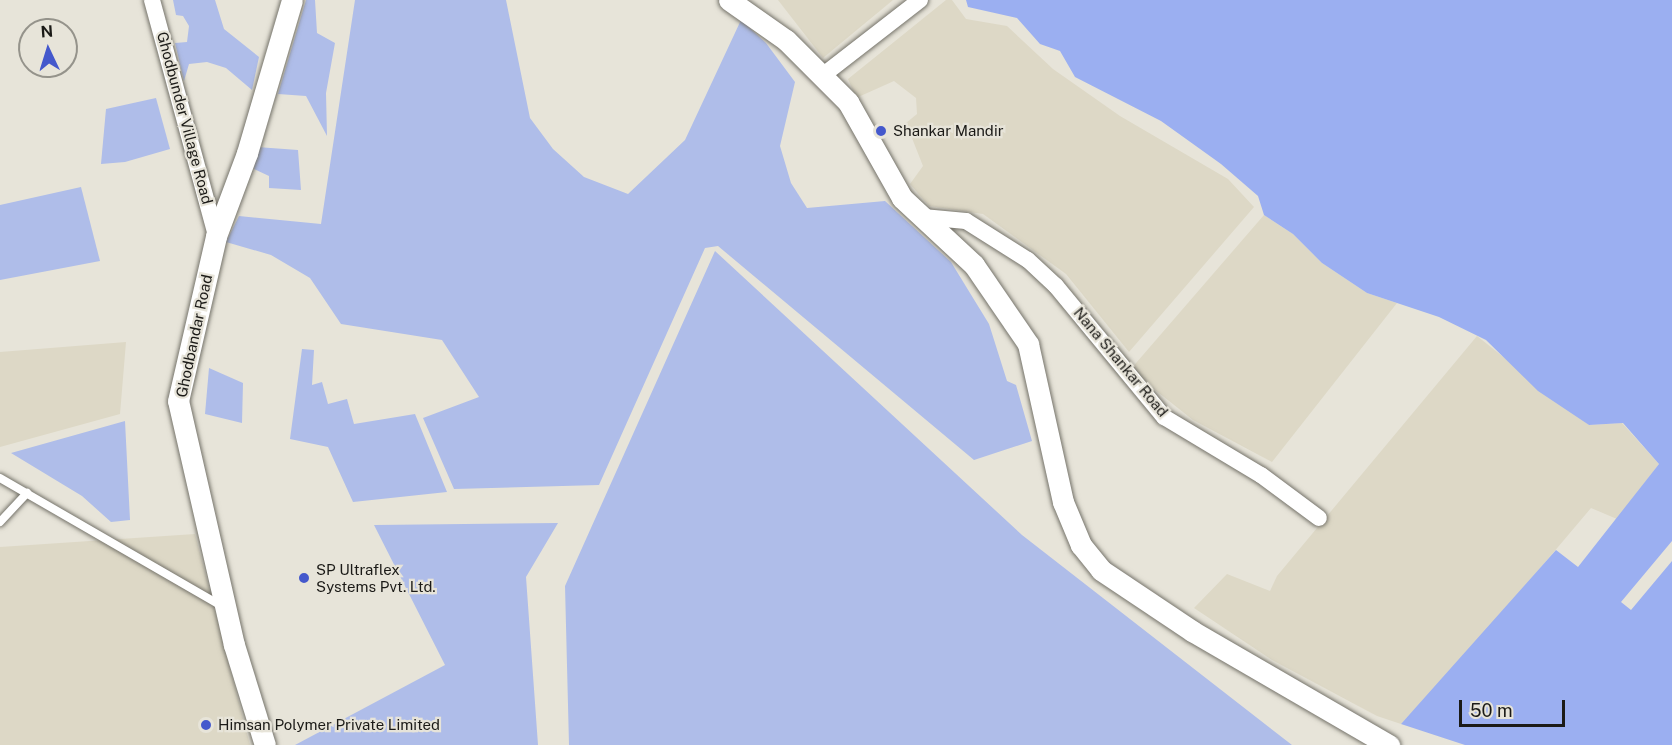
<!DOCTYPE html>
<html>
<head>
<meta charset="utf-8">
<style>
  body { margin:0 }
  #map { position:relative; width:1672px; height:745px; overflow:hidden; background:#e7e4d9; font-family:"Public Sans",sans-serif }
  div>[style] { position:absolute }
  .built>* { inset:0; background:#ddd8c6 }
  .green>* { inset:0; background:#afbde9 }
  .water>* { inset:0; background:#9baff1 }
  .roads { filter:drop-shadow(0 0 2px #75736a) drop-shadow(0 0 2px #75736a) }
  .service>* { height:8px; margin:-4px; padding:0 4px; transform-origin:4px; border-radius:4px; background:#fff }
  .minor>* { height:16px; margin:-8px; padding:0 8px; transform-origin:8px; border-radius:8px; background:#fff }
  .tertiary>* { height:21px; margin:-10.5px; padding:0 10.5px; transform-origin:10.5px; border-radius:10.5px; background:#fff }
  .dots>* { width:16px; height:16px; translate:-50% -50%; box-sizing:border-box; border:3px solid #e7e4d9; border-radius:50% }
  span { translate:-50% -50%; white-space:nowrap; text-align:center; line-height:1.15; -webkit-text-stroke:4.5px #e7e4d9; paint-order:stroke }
  .street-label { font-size:15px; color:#1b1a17 }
  .poi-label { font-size:15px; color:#1b1a17 }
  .left { translate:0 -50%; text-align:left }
  .north { position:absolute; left:18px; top:18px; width:60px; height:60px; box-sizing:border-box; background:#e7e4d9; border:2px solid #95938b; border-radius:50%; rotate:356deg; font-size:16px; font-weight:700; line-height:24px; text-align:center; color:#1b1a17 }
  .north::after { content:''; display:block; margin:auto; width:21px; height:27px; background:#4458cc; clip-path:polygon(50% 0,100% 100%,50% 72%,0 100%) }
  .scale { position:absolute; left:1459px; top:700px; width:106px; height:27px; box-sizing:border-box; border:3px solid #1b1a17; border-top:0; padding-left:8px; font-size:18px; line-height:21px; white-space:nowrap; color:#1b1a17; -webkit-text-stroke:4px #e7e4d9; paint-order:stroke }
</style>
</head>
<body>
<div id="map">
  <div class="built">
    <div style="clip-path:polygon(778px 0,893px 0,823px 58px)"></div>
    <div style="clip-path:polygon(946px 0,952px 0,966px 19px,1007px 26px,1053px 69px,1120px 116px,1228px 179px,1254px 207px,1129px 352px,1066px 274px,983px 214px,929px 206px,910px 184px,923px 166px,906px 123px,917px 114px,916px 98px,894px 81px,856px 98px,848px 79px)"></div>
    <div style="clip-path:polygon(1264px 215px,1293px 234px,1322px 263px,1367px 293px,1397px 303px,1272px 462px,1193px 420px,1130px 370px)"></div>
    <div style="clip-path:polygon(1477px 336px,1589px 425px,1622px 423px,1659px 464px,1617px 519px,1591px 508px,1482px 637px,1401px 724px,1377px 716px,1272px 660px,1194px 608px,1227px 574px,1270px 591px,1277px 576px)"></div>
    <div style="clip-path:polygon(126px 342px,120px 414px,0 447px,0 352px)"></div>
    <div style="clip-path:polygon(195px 534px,250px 745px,0 745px,0 547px)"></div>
  </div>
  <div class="green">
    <div style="clip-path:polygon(173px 0,215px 0,224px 29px,259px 57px,252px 90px,226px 68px,207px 62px,189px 64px,184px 81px,175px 43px,187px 42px,189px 26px,183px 16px,176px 15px)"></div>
    <div style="clip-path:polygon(306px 0,315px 0,317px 33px,335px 43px,326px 93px,327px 136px,306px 96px,278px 94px)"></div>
    <div style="clip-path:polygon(355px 0,506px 0,530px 118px,553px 149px,584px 177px,628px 194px,685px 140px,741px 20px,766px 43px,795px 82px,780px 146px,791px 183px,807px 208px,885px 201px,951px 262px,989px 324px,1007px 381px,1016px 385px,1032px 441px,974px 460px,718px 246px,705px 248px,599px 485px,454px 489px,423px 418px,479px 397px,442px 340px,341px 324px,310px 278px,271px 255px,226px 242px,239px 216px,321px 224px)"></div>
    <div style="clip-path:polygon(156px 98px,170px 149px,125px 162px,101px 164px,106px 109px)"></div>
    <div style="clip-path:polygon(257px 147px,298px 150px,301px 190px,269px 188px,269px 176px,254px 169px)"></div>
    <div style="clip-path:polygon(81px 187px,100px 261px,0 280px,0 205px)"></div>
    <div style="clip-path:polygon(715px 251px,1022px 535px,1292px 745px,569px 745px,565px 586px)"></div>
    <div style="clip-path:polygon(302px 349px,314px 350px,312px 385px,322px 382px,328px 404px,347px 399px,354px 424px,415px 414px,447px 492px,353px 502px,328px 447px,290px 439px)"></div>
    <div style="clip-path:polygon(209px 368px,243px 383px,242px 423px,205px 414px)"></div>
    <div style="clip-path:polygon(125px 421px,130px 520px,111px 522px,82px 496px,11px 453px)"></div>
    <div style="clip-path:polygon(558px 523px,526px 577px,538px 745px,295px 745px,445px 665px,374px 525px)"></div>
  </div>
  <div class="water">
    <div style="clip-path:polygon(966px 0,1672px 0,1672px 541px,1621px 602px,1631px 610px,1672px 561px,1672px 745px,1465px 745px,1401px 724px,1556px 550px,1578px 567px,1659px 464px,1623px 423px,1589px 425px,1538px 391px,1486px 340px,1439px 317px,1367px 293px,1322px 263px,1293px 234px,1264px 215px,1258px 196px,1221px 164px,1161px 121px,1075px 77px,1060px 51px,1040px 44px,1017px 18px,968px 7px)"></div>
  </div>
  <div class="roads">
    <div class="service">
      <div style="left:0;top:478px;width:258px;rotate:30deg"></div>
      <div style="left:0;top:522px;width:40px;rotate:-47deg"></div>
    </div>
    <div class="minor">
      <div style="left:152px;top:0;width:245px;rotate:74.8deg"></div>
      <div style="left:822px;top:76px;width:124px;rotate:-37.8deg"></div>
      <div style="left:923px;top:217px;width:43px;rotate:5.3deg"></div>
      <div style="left:966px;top:221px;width:73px;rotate:32.2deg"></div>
      <div style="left:1028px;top:260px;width:38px;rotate:43deg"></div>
      <div style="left:1056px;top:286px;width:170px;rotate:50.5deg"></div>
      <div style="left:1164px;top:417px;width:113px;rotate:30.9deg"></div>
      <div style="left:1261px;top:475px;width:72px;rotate:36.6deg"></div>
    </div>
    <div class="tertiary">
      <div style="left:729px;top:0;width:70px;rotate:35.1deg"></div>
      <div style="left:786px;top:40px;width:88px;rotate:45deg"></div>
      <div style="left:848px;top:102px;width:110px;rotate:60.6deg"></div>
      <div style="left:902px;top:198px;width:98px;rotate:42.9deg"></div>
      <div style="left:974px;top:265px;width:96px;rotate:55.6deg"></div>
      <div style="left:1028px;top:344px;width:162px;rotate:77.5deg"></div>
      <div style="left:1063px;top:502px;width:47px;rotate:67.3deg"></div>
      <div style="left:1081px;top:545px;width:32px;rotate:51deg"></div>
      <div style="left:1101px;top:570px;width:110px;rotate:33.8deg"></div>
      <div style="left:1192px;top:631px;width:228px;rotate:30.1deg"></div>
      <div style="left:265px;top:745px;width:105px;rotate:-107.2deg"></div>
      <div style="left:234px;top:645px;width:250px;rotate:-102.9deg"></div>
      <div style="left:178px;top:401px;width:169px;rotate:-77deg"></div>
      <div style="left:216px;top:236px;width:89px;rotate:-69.5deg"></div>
      <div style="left:247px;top:153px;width:159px;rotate:-73.6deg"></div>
    </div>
  </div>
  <div class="dots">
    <div style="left:881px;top:131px;background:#4458cc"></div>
    <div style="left:304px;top:578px;background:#4458cc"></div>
    <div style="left:206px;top:725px;background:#4458cc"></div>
  </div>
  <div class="street-label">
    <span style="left:185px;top:118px;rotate:75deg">Ghodbunder Village Road</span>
    <span style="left:194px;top:336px;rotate:-78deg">Ghodbandar Road</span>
    <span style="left:1121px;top:362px;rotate:50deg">Nana Shankar Road</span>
  </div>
  <div class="poi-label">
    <span class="left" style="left:893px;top:131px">Shankar Mandir</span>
    <span class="left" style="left:316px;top:578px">SP Ultraflex<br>Systems Pvt. Ltd.</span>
    <span class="left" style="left:218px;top:725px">Himsan Polymer Private Limited</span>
  </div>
  <div class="north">N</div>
  <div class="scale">50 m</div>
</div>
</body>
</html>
